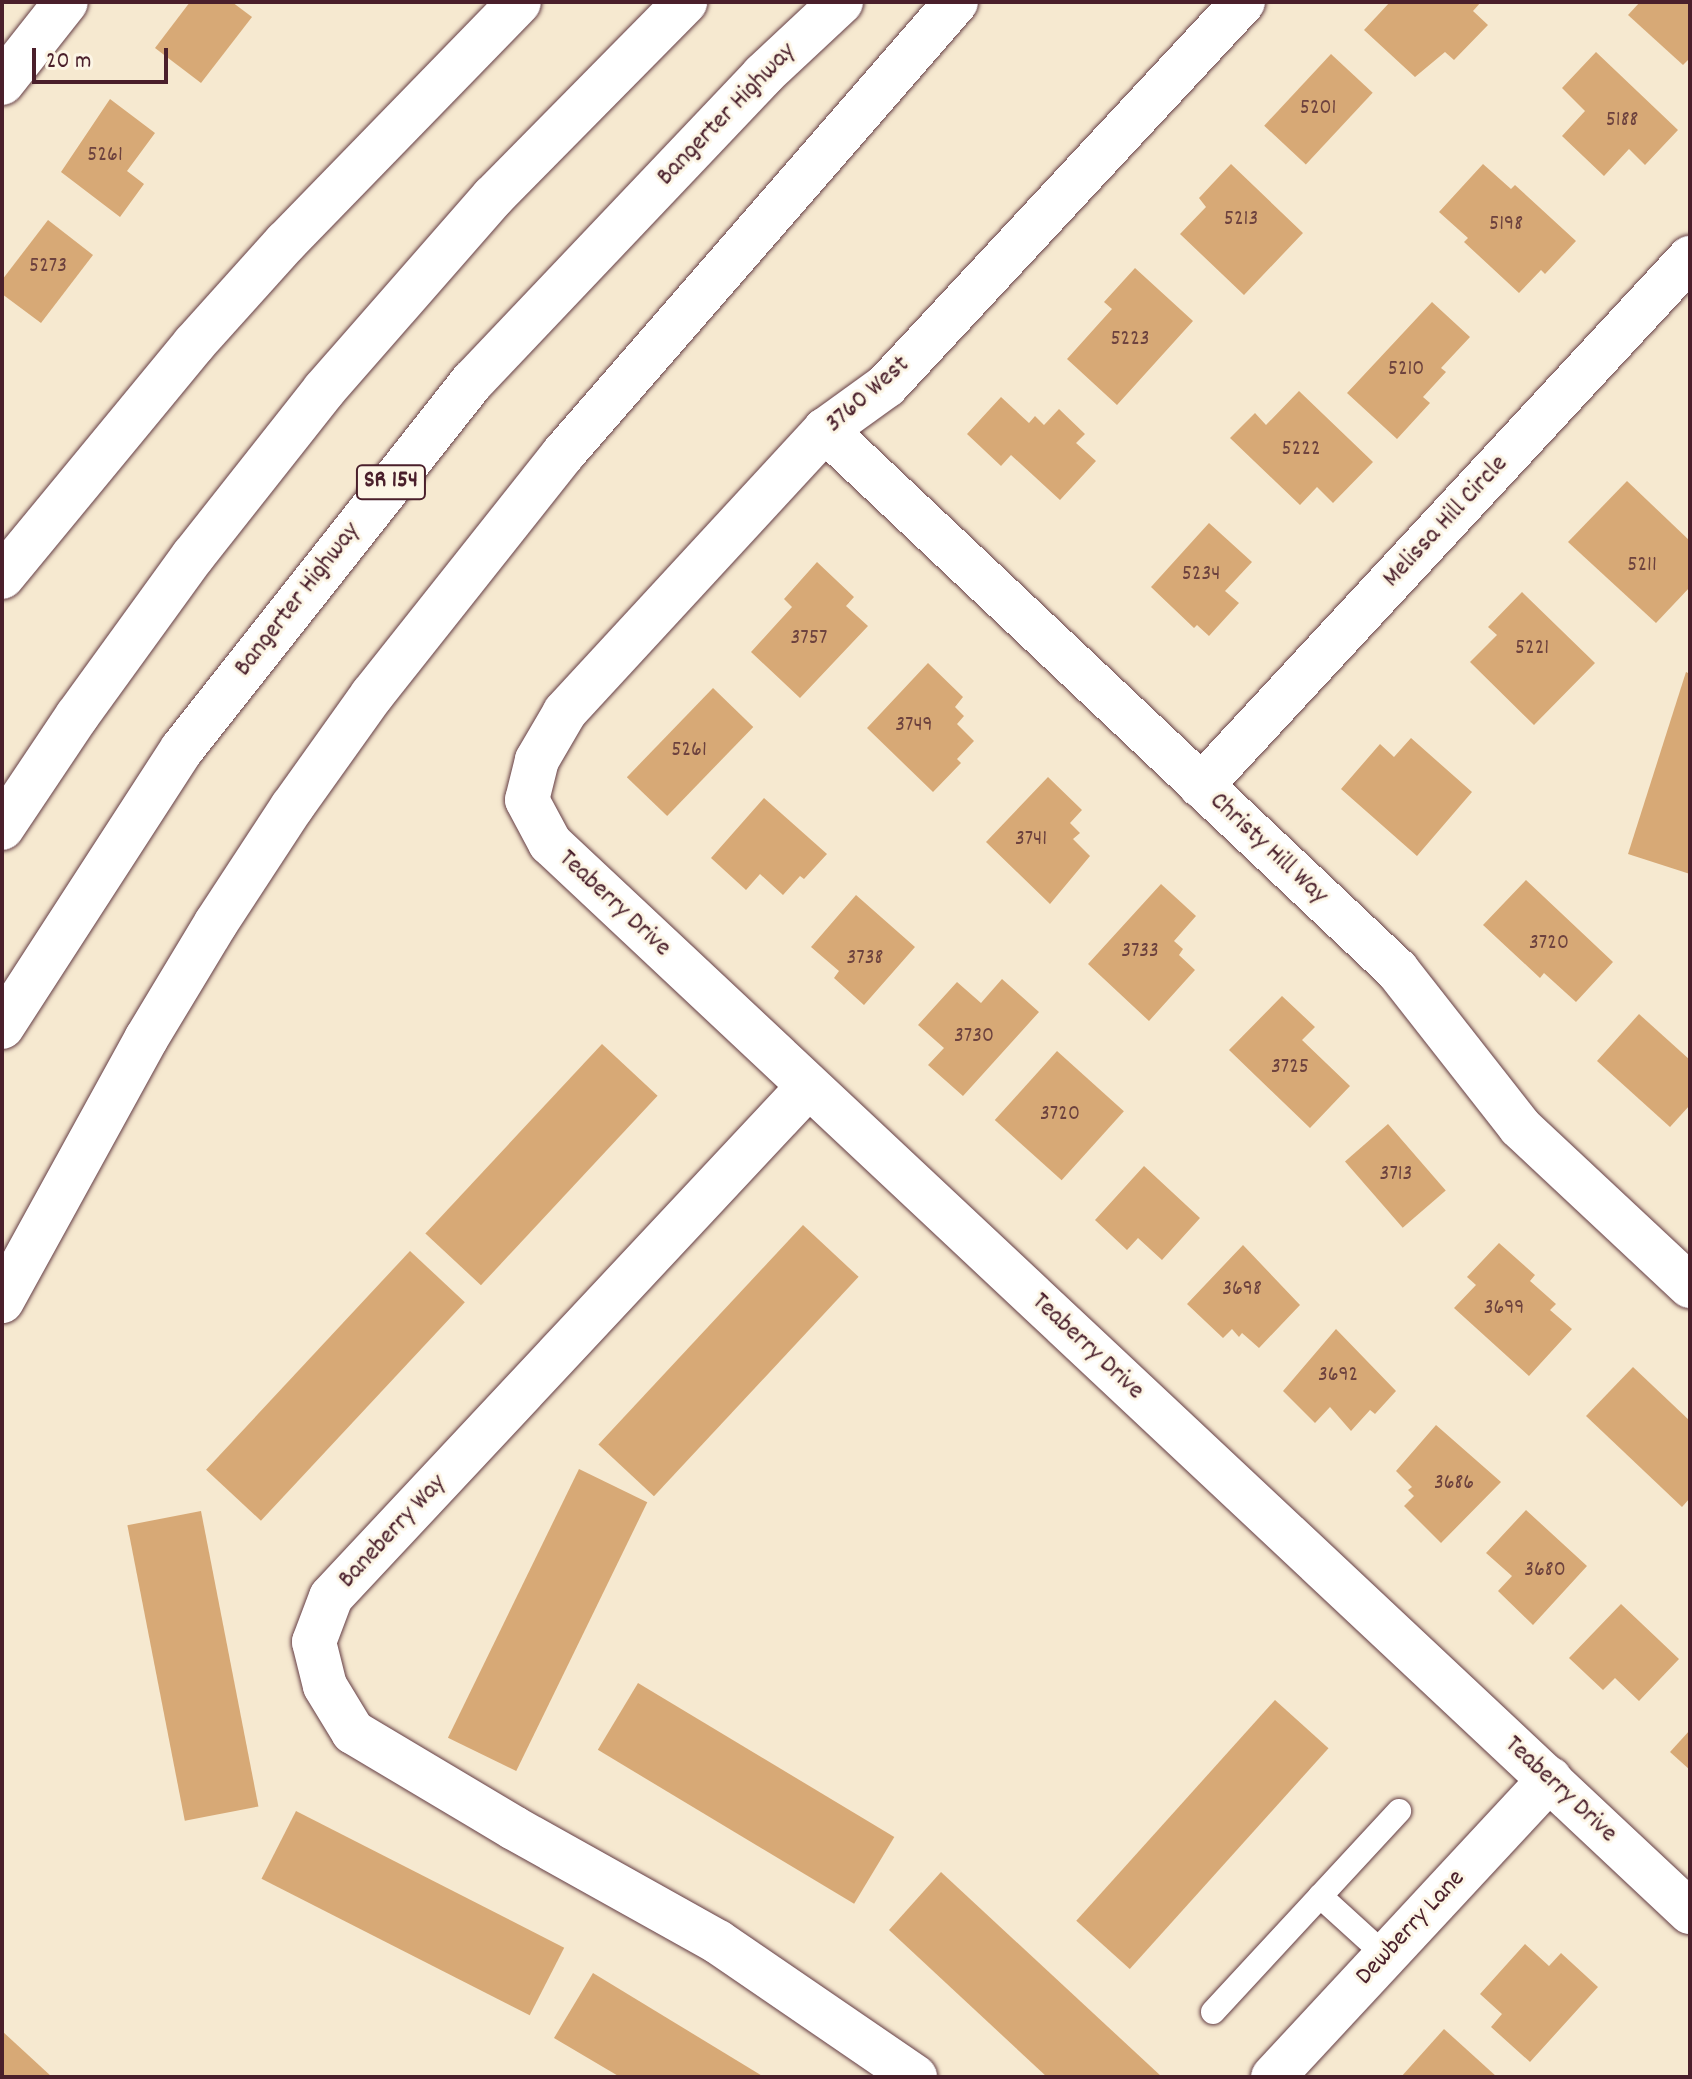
<!DOCTYPE html>
<html>
<head>
<meta charset="utf-8">
<style>
  body { margin:0 }
  #map { position:relative; width:1692px; height:2079px; overflow:hidden; background:#f6e9d0; font-family:Dekko,sans-serif }
  div>[style] { position:absolute }
  .building>* { inset:0; background:#d7a976; transform-origin:0 0 }
  .roads { filter:drop-shadow(0 0 2px #643d44) drop-shadow(0 0 2px #643d44) }
  .service>* { height:24px; margin:-12px; padding:0 12px; transform-origin:12px; border-radius:12px; background:#fff }
  .minor>* { height:44px; margin:-22px; padding:0 22px; transform-origin:22px; border-radius:22px; background:#fff }
  .motorway>* { height:44px; margin:-22px; padding:0 22px; transform-origin:22px; border-radius:22px; background:#fff }
  span { translate:-50% -50%; white-space:nowrap; text-align:center; line-height:1.15; -webkit-text-stroke:6px #fcf5e5; paint-order:stroke }
  .number-label { font-size:22px; color:#6d423e }
  .number-label span { -webkit-text-stroke-width:0 }
  .shield-label span { padding:2px 6px; background:#fcf5e5; border:2px solid; border-radius:6px; -webkit-text-stroke-width:0 }
  .shield-label { font-size:24px; color:#4a1f2b; font-weight:700 }
  .street-label { font-size:26px; color:#4a1f2b }
  .frame { position:absolute; inset:0; border:4px solid #4a1f2b; pointer-events:none }
  .scale { position:absolute; left:32px; top:48px; width:136px; height:36px; box-sizing:border-box; border:4px solid #4a1f2b; border-top:0; padding-left:10px; font-size:24px; line-height:28px; white-space:nowrap; color:#4a1f2b; -webkit-text-stroke:6px #fcf5e5; paint-order:stroke }
</style>
</head>
<body>
<div id="map">
  <div class="building">
    <div style="clip-path:polygon(190px 2px,232px 2px,252px 17px,201px 83px,155px 48px)"></div>
    <div style="clip-path:polygon(1390px 2px,1481px 2px,1473px 11px,1488px 25px,1454px 60px,1445px 52px,1415px 77px,1364px 30px)"></div>
    <div style="clip-path:polygon(1640px 2px,1690px 2px,1690px 58px,1683px 65px,1628px 15px)"></div>
    <div style="clip-path:polygon(1596px 52px,1678px 130px,1645px 165px,1629px 149px,1604px 176px,1562px 136px,1585px 111px,1562px 88px)"></div>
    <div style="left:1331px;top:54px;width:57px;height:98px;rotate:43deg"></div>
    <div style="clip-path:polygon(110px 99px,155px 133px,127px 171px,144px 184px,120px 217px,61px 172px)"></div>
    <div style="clip-path:polygon(1231px 164px,1303px 233px,1244px 295px,1180px 234px,1206px 207px,1199px 198px)"></div>
    <div style="clip-path:polygon(1483px 164px,1511px 189px,1515px 185px,1576px 241px,1545px 274px,1541px 270px,1519px 293px,1464px 242px,1468px 238px,1439px 212px)"></div>
    <div style="clip-path:polygon(48px 220px,93px 255px,41px 323px,2px 294px,2px 280px)"></div>
    <div style="clip-path:polygon(1135px 268px,1193px 321px,1117px 405px,1067px 359px,1112px 309px,1104px 302px)"></div>
    <div style="clip-path:polygon(1432px 302px,1470px 337px,1441px 368px,1446px 372px,1423px 397px,1430px 403px,1397px 439px,1347px 393px)"></div>
    <div style="clip-path:polygon(1299px 391px,1373px 462px,1333px 503px,1317px 487px,1300px 505px,1230px 438px,1255px 413px,1266px 425px)"></div>
    <div style="clip-path:polygon(1001px 397px,1029px 423px,1035px 416px,1044px 425px,1059px 409px,1085px 434px,1076px 443px,1096px 461px,1060px 500px,1011px 455px,1001px 466px,967px 434px)"></div>
    <div style="clip-path:polygon(1627px 481px,1690px 541px,1690px 587px,1656px 623px,1568px 542px)"></div>
    <div style="clip-path:polygon(1209px 523px,1252px 562px,1225px 591px,1239px 603px,1209px 636px,1197px 625px,1194px 628px,1151px 587px)"></div>
    <div style="clip-path:polygon(817px 562px,854px 597px,846px 606px,868px 626px,800px 698px,751px 652px,792px 607px,784px 599px)"></div>
    <div style="clip-path:polygon(1522px 592px,1595px 663px,1534px 725px,1470px 662px,1497px 635px,1488px 627px)"></div>
    <div style="clip-path:polygon(928px 663px,963px 697px,955px 707px,964px 716px,957px 724px,974px 741px,957px 759px,961px 763px,933px 792px,867px 728px)"></div>
    <div style="clip-path:polygon(1686px 672px,1690px 674px,1690px 874px,1628px 854px)"></div>
    <div style="left:713px;top:688px;width:56px;height:124px;rotate:44deg"></div>
    <div style="clip-path:polygon(1411px 738px,1472px 792px,1417px 856px,1341px 789px,1380px 744px,1394px 757px)"></div>
    <div style="clip-path:polygon(1048px 777px,1082px 810px,1070px 823px,1080px 833px,1073px 839px,1090px 856px,1050px 904px,986px 842px)"></div>
    <div style="clip-path:polygon(764px 798px,827px 854px,804px 879px,800px 876px,783px 895px,760px 874px,746px 890px,711px 858px)"></div>
    <div style="clip-path:polygon(1526px 880px,1613px 962px,1576px 1002px,1544px 973px,1540px 978px,1483px 925px)"></div>
    <div style="clip-path:polygon(1161px 884px,1196px 916px,1174px 941px,1183px 949px,1179px 955px,1195px 970px,1149px 1021px,1088px 964px)"></div>
    <div style="clip-path:polygon(856px 895px,915px 947px,864px 1005px,834px 978px,839px 971px,811px 947px)"></div>
    <div style="clip-path:polygon(1002px 979px,1039px 1012px,963px 1096px,928px 1065px,944px 1048px,918px 1025px,957px 982px,981px 1003px)"></div>
    <div style="clip-path:polygon(1282px 996px,1315px 1027px,1302px 1040px,1350px 1086px,1310px 1128px,1229px 1050px)"></div>
    <div style="clip-path:polygon(1639px 1014px,1690px 1060px,1690px 1105px,1670px 1127px,1597px 1061px)"></div>
    <div style="left:602px;top:1044px;width:76px;height:259px;rotate:43deg"></div>
    <div style="left:1057px;top:1051px;width:90px;height:93px;rotate:42deg"></div>
    <div style="left:1388px;top:1124px;width:88px;height:57px;rotate:49deg"></div>
    <div style="clip-path:polygon(1144px 1166px,1200px 1218px,1162px 1260px,1138px 1238px,1127px 1250px,1095px 1220px)"></div>
    <div style="left:803px;top:1225px;width:76px;height:300px;rotate:43deg"></div>
    <div style="clip-path:polygon(1499px 1243px,1535px 1275px,1530px 1281px,1556px 1304px,1550px 1310px,1572px 1329px,1529px 1376px,1454px 1308px,1476px 1285px,1467px 1277px)"></div>
    <div style="clip-path:polygon(1243px 1245px,1300px 1305px,1259px 1348px,1242px 1333px,1239px 1337px,1232px 1329px,1223px 1338px,1187px 1304px)"></div>
    <div style="left:410px;top:1251px;width:75px;height:299px;rotate:43deg"></div>
    <div style="clip-path:polygon(1336px 1329px,1396px 1391px,1375px 1414px,1370px 1410px,1351px 1431px,1330px 1407px,1315px 1423px,1283px 1391px)"></div>
    <div style="clip-path:polygon(1633px 1367px,1690px 1421px,1690px 1498px,1682px 1507px,1586px 1416px)"></div>
    <div style="clip-path:polygon(1436px 1425px,1501px 1482px,1441px 1543px,1404px 1506px,1414px 1496px,1408px 1490px,1412px 1487px,1396px 1471px)"></div>
    <div style="left:579px;top:1469px;width:76px;height:299px;rotate:26deg"></div>
    <div style="clip-path:polygon(1526px 1510px,1587px 1566px,1533px 1625px,1498px 1591px,1512px 1576px,1486px 1553px)"></div>
    <div style="left:201px;top:1511px;width:301px;height:75px;rotate:79deg"></div>
    <div style="clip-path:polygon(1621px 1604px,1679px 1659px,1639px 1701px,1615px 1678px,1603px 1690px,1569px 1658px)"></div>
    <div style="left:638px;top:1683px;width:299px;height:78px;rotate:31deg"></div>
    <div style="left:1275px;top:1700px;width:72px;height:297px;rotate:42deg"></div>
    <div style="clip-path:polygon(1690px 1730px,1690px 1770px,1670px 1752px)"></div>
    <div style="left:296px;top:1811px;width:301px;height:76px;rotate:27deg"></div>
    <div style="clip-path:polygon(941px 1872px,1162px 2077px,1047px 2077px,889px 1930px)"></div>
    <div style="clip-path:polygon(1525px 1944px,1549px 1966px,1561px 1953px,1598px 1987px,1530px 2062px,1491px 2027px,1502px 2014px,1480px 1994px)"></div>
    <div style="clip-path:polygon(593px 1973px,764px 2077px,620px 2077px,554px 2038px)"></div>
    <div style="clip-path:polygon(1444px 2029px,1497px 2077px,1401px 2077px)"></div>
    <div style="clip-path:polygon(2px 2031px,52px 2077px,2px 2077px)"></div>
  </div>
  <div class="roads">
    <div class="service">
      <div style="left:1320px;top:1896px;width:89px;rotate:42.3deg"></div>
      <div style="left:1213px;top:2012px;width:274px;rotate:-47.2deg"></div>
    </div>
    <div class="minor">
      <div style="left:1243px;top:2px;width:524px;rotate:132.91deg"></div>
      <div style="left:886px;top:386px;width:75px;rotate:144.2deg"></div>
      <div style="left:825px;top:430px;width:384px;rotate:132.7deg"></div>
      <div style="left:565px;top:712px;width:56px;rotate:120.3deg"></div>
      <div style="left:537px;top:760px;width:41px;rotate:104deg"></div>
      <div style="left:527px;top:800px;width:49px;rotate:61.9deg"></div>
      <div style="left:550px;top:843px;width:1563px;rotate:43.16deg"></div>
      <div style="left:2px;top:83px;width:103px;rotate:-51.7deg"></div>
      <div style="left:825px;top:430px;width:787px;rotate:43.35deg"></div>
      <div style="left:1397px;top:970px;width:199px;rotate:51.9deg"></div>
      <div style="left:1520px;top:1127px;width:233px;rotate:43.1deg"></div>
      <div style="left:1201px;top:786px;width:720px;rotate:-47.2deg"></div>
      <div style="left:808px;top:1087px;width:698px;rotate:133.09deg"></div>
      <div style="left:331px;top:1597px;width:48px;rotate:110.7deg"></div>
      <div style="left:314px;top:1642px;width:45px;rotate:76deg"></div>
      <div style="left:325px;top:1686px;width:54px;rotate:58.7deg"></div>
      <div style="left:353px;top:1732px;width:187px;rotate:30.8deg"></div>
      <div style="left:514px;top:1828px;width:234px;rotate:29.2deg"></div>
      <div style="left:718px;top:1942px;width:239px;rotate:34.4deg"></div>
      <div style="left:1273px;top:2077px;width:407px;rotate:-47.1deg"></div>
    </div>
    <div class="motorway">
      <div style="left:2px;top:577px;width:302px;rotate:-50.5deg"></div>
      <div style="left:194px;top:344px;width:137px;rotate:-48deg"></div>
      <div style="left:286px;top:242px;width:334px;rotate:-45.8deg"></div>
      <div style="left:2px;top:828px;width:135px;rotate:-56.2deg"></div>
      <div style="left:77px;top:716px;width:198px;rotate:-54.1deg"></div>
      <div style="left:193px;top:556px;width:211px;rotate:-51.7deg"></div>
      <div style="left:324px;top:390px;width:257px;rotate:-48.8deg"></div>
      <div style="left:493px;top:197px;width:274px;rotate:-45.4deg"></div>
      <div style="left:2px;top:1027px;width:331px;rotate:-57.1deg"></div>
      <div style="left:182px;top:749px;width:469px;rotate:-51.7deg"></div>
      <div style="left:473px;top:381px;width:422px;rotate:-46.5deg"></div>
      <div style="left:763px;top:75px;width:107px;rotate:-43.1deg"></div>
      <div style="left:2px;top:1301px;width:299px;rotate:-61.2deg"></div>
      <div style="left:146px;top:1039px;width:135px;rotate:-58.9deg"></div>
      <div style="left:216px;top:923px;width:139px;rotate:-56.8deg"></div>
      <div style="left:292px;top:807px;width:138px;rotate:-54.5deg"></div>
      <div style="left:372px;top:695px;width:308px;rotate:-51.6deg"></div>
      <div style="left:563px;top:454px;width:599px;rotate:-48.99deg"></div>
    </div>
  </div>
  <div class="number-label">
    <span style="left:1318px;top:109px">5201</span>
    <span style="left:1622px;top:121px">5188</span>
    <span style="left:105px;top:156px">5261</span>
    <span style="left:1241px;top:220px">5213</span>
    <span style="left:1506px;top:225px">5198</span>
    <span style="left:48px;top:267px">5273</span>
    <span style="left:1130px;top:340px">5223</span>
    <span style="left:1406px;top:370px">5210</span>
    <span style="left:1301px;top:450px">5222</span>
    <span style="left:1642px;top:566px">5211</span>
    <span style="left:1201px;top:575px">5234</span>
    <span style="left:809px;top:639px">3757</span>
    <span style="left:1532px;top:649px">5221</span>
    <span style="left:914px;top:726px">3749</span>
    <span style="left:689px;top:751px">5261</span>
    <span style="left:1031px;top:840px">3741</span>
    <span style="left:1549px;top:944px">3720</span>
    <span style="left:1140px;top:952px">3733</span>
    <span style="left:865px;top:959px">3738</span>
    <span style="left:974px;top:1037px">3730</span>
    <span style="left:1290px;top:1068px">3725</span>
    <span style="left:1060px;top:1115px">3720</span>
    <span style="left:1396px;top:1175px">3713</span>
    <span style="left:1242px;top:1290px">3698</span>
    <span style="left:1504px;top:1309px">3699</span>
    <span style="left:1338px;top:1376px">3692</span>
    <span style="left:1454px;top:1484px">3686</span>
    <span style="left:1545px;top:1571px">3680</span>
  </div>
  <div class="shield-label">
    <span style="left:391px;top:482px">SR 154</span>
  </div>
  <div class="street-label">
    <span style="left:727px;top:115px;rotate:-46deg">Bangerter Highway</span>
    <span style="left:868px;top:395px;rotate:-41deg">3760 West</span>
    <span style="left:1446px;top:522px;rotate:-47deg">Melissa Hill Circle</span>
    <span style="left:298px;top:600px;rotate:-52deg">Bangerter Highway</span>
    <span style="left:1268px;top:849px;rotate:43deg">Christy Hill Way</span>
    <span style="left:614px;top:904px;rotate:43deg">Teaberry Drive</span>
    <span style="left:1087px;top:1347px;rotate:43deg">Teaberry Drive</span>
    <span style="left:393px;top:1532px;rotate:-47deg">Baneberry Way</span>
    <span style="left:1560px;top:1790px;rotate:43deg">Teaberry Drive</span>
    <span style="left:1411px;top:1928px;rotate:-47deg">Dewberry Lane</span>
  </div>
  <div class="frame"></div>
  <div class="scale">20 m</div>
</div>
</body>
</html>
